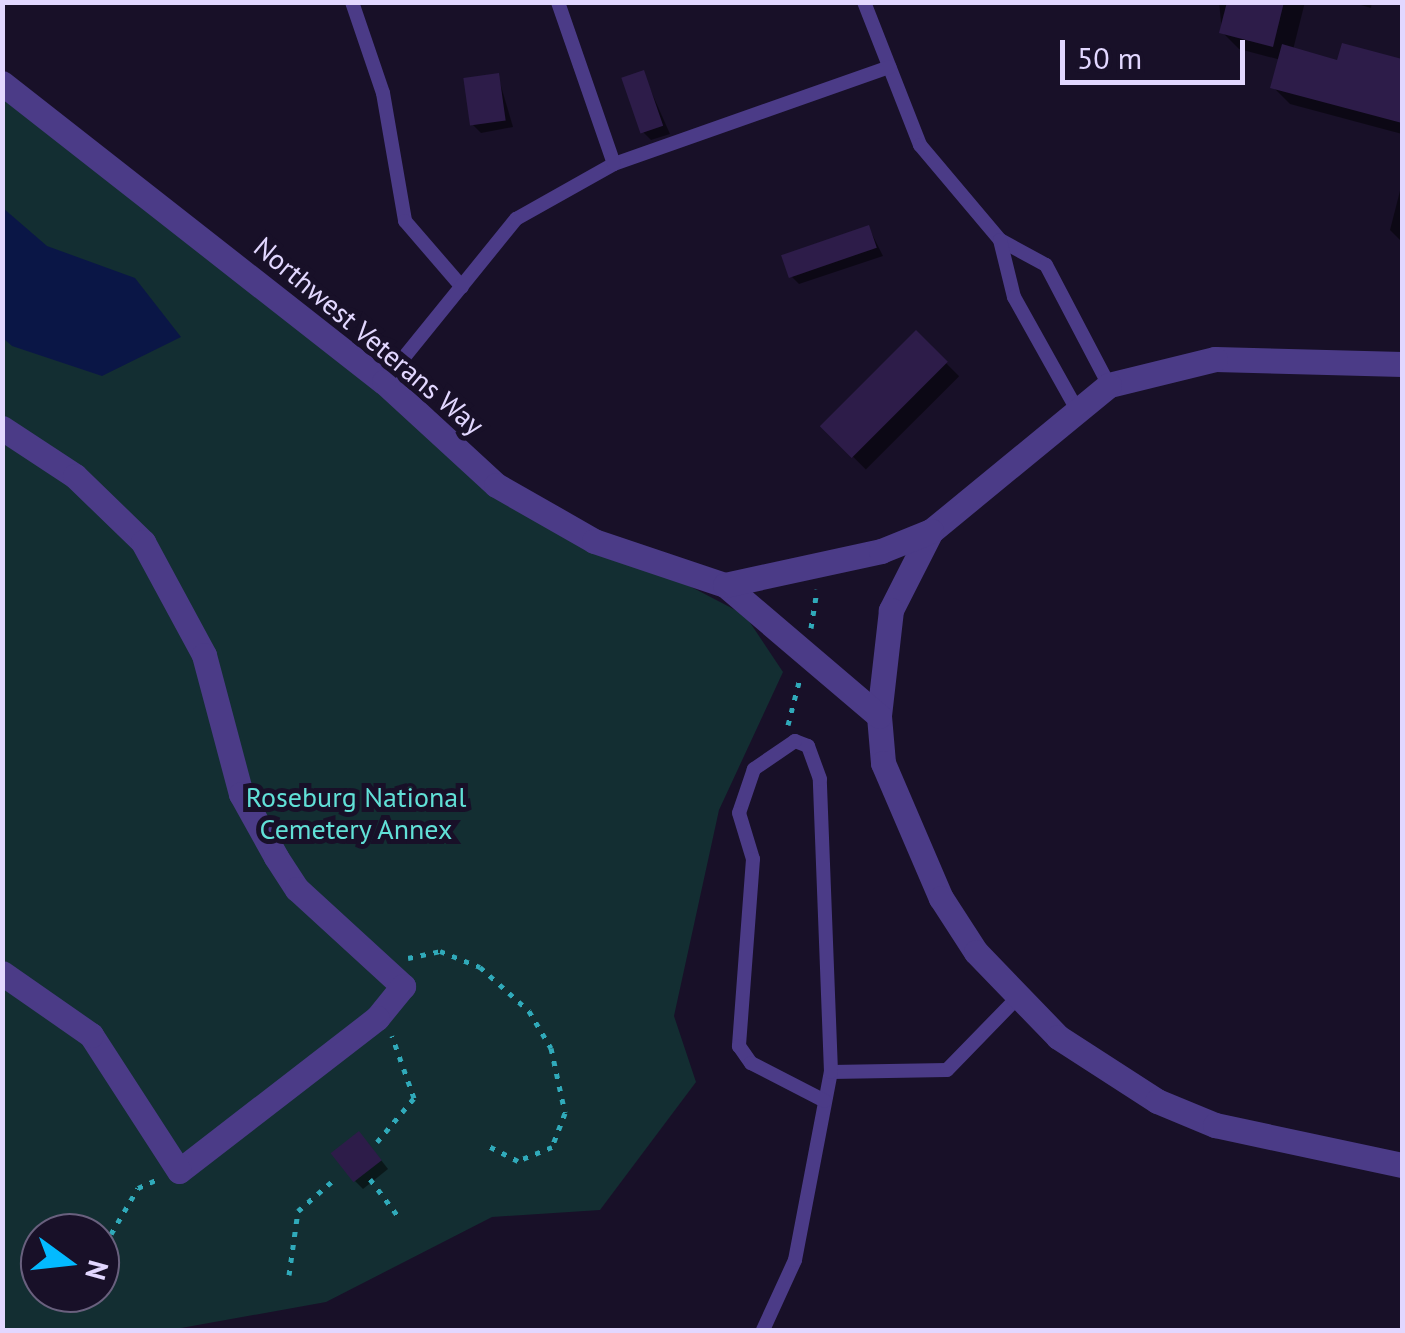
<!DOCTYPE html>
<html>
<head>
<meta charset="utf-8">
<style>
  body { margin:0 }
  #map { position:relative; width:1405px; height:1333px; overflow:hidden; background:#181028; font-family:"PT Sans",sans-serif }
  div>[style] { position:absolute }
  .green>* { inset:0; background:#132e32 }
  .water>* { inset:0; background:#0a1646 }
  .shadow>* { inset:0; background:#0007; transform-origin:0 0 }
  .building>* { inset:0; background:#2d1c49; transform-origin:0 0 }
  .path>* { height:5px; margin-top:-2.5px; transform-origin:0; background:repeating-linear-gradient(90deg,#30aaba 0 5px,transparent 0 13px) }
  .service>* { height:14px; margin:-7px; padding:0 7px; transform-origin:7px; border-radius:7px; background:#4b3b87 }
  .minor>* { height:25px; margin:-12.5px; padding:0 12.5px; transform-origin:12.5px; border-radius:12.5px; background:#4b3b87 }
  .tertiary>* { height:25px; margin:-12.5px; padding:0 12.5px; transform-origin:12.5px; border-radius:12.5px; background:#4b3b87 }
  span { translate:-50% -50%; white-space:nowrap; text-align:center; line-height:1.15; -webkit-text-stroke:10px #181028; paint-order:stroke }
  .street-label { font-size:28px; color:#e2d7ff }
  .park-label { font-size:28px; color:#61e0d7 }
  .frame { position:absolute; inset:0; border:5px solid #e2d7ff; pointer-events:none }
  .north { position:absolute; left:20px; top:1213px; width:100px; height:100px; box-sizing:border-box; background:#181028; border:2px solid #69607e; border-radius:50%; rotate:105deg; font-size:28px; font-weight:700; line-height:40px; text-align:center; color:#e2d7ff }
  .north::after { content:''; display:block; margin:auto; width:35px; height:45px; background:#03baff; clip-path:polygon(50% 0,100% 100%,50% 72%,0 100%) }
  .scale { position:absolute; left:1060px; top:40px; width:185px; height:45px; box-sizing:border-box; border:5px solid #e2d7ff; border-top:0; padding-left:12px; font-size:30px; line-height:35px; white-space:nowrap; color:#e2d7ff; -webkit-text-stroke:8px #181028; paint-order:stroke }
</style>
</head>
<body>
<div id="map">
  <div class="green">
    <div style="clip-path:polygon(evenodd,2px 87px,496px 485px,745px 615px,783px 672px,719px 810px,674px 1016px,696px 1082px,600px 1210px,492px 1217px,326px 1302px,170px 1330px,3px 1330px,2px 87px,40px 1233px,100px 1233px,100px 1293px,40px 1293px,40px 1233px)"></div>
  </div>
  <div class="water">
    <div style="clip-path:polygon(3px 208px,47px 246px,135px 278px,181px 337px,102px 376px,12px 346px,3px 338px)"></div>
  </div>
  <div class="shadow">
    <div style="clip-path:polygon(1219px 2px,1305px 2px,1293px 50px,1339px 63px,1343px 46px,1402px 62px,1402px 134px,1290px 104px,1273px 87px,1281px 60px,1239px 49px,1222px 32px)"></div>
    <div style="clip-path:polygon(1351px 2px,1372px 2px,1371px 8px)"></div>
    <div style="clip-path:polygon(643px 73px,670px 134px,651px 140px,643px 132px)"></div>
    <div style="clip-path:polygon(498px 76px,513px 127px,481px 133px,473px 125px)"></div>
    <div style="clip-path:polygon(1402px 183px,1402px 242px,1390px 230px)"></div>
    <div style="clip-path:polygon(869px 228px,883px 256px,799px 284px,791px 276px)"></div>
    <div style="left:916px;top:333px;width:61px;height:132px;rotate:45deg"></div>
    <div style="clip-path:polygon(367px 1142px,388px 1169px,363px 1189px,355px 1181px)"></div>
  </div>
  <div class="building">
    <div style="clip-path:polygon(1227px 2px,1284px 2px,1273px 47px,1219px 33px)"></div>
    <div style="clip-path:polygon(1342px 43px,1402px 59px,1402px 123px,1270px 88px,1282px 44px,1337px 60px)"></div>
    <div style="left:644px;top:70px;width:59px;height:24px;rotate:71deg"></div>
    <div style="left:499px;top:73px;width:48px;height:36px;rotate:82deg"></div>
    <div style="left:869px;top:225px;width:24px;height:93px;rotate:71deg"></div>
    <div style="left:916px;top:330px;width:45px;height:136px;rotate:45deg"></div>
    <div style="left:359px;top:1131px;width:37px;height:36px;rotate:52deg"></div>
  </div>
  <div class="path">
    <div style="left:811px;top:628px;width:39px;rotate:-81deg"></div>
    <div style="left:788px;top:725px;width:49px;rotate:-75.7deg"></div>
    <div style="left:408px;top:958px;width:33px;rotate:-12deg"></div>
    <div style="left:440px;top:951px;width:43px;rotate:21.8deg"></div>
    <div style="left:480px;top:967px;width:66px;rotate:41.9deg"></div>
    <div style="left:529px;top:1011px;width:43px;rotate:59.3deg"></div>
    <div style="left:551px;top:1048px;width:66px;rotate:77.8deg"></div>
    <div style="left:565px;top:1113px;width:36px;rotate:111deg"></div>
    <div style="left:552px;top:1147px;width:37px;rotate:158deg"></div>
    <div style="left:518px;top:1161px;width:38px;rotate:-153deg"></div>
    <div style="left:377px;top:1142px;width:57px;rotate:-49.9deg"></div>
    <div style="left:414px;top:1098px;width:66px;rotate:-109.5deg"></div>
    <div style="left:370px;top:1179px;width:51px;rotate:52.9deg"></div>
    <div style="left:98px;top:1231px;width:13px;rotate:13deg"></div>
    <div style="left:111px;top:1234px;width:53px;rotate:-59.6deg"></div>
    <div style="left:138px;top:1188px;width:22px;rotate:-24deg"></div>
    <div style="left:289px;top:1275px;width:65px;rotate:-82deg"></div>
    <div style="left:298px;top:1211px;width:50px;rotate:-41deg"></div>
  </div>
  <div class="service">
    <div style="left:352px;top:2px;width:96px;rotate:71.2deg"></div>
    <div style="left:383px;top:93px;width:130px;rotate:80.2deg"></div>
    <div style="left:405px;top:221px;width:87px;rotate:49.2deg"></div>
    <div style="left:864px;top:2px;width:154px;rotate:68.6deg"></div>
    <div style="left:920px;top:145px;width:124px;rotate:49.9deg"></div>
    <div style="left:1000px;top:240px;width:52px;rotate:28.5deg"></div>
    <div style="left:1046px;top:265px;width:136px;rotate:62.3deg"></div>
    <div style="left:614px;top:164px;width:292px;rotate:-19.4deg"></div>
    <div style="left:1000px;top:240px;width:59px;rotate:76.2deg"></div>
    <div style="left:1014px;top:297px;width:127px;rotate:60.8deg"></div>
    <div style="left:384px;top:382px;width:210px;rotate:-51deg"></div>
    <div style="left:516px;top:219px;width:112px;rotate:-29.3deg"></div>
    <div style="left:614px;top:164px;width:171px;rotate:-109.1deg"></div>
    <div style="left:831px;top:1072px;width:116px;rotate:-1deg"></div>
    <div style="left:947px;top:1070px;width:99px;rotate:-45.8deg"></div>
    <div style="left:763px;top:1330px;width:77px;rotate:-65.4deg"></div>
    <div style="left:795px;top:1260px;width:191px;rotate:-79.2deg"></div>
    <div style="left:831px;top:1072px;width:293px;rotate:-92.2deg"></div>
    <div style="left:820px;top:779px;width:35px;rotate:-110deg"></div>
    <div style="left:808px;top:746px;width:14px;rotate:-159deg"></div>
    <div style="left:795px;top:741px;width:50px;rotate:145.7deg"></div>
    <div style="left:754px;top:769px;width:46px;rotate:108.8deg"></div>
    <div style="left:739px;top:813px;width:48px;rotate:73.1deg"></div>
    <div style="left:753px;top:859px;width:188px;rotate:94.3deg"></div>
    <div style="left:739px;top:1046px;width:21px;rotate:55deg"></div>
    <div style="left:751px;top:1063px;width:83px;rotate:27.2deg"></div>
  </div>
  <div class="minor">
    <div style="left:2px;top:428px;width:87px;rotate:33.3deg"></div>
    <div style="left:75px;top:476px;width:95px;rotate:44.1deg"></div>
    <div style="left:143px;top:542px;width:128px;rotate:61.6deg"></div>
    <div style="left:204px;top:655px;width:144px;rotate:75.1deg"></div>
    <div style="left:241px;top:794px;width:72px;rotate:60.9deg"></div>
    <div style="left:276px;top:857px;width:38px;rotate:57deg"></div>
    <div style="left:297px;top:889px;width:144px;rotate:42.5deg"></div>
    <div style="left:403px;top:986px;width:41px;rotate:129.1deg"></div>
    <div style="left:377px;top:1018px;width:250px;rotate:142.3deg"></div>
    <div style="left:179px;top:1171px;width:162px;rotate:-122.9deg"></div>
    <div style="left:91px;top:1035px;width:108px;rotate:-145.1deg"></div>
  </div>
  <div class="tertiary">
    <div style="left:2px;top:83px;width:485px;rotate:38.1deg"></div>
    <div style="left:384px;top:382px;width:152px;rotate:42.6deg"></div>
    <div style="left:496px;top:485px;width:113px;rotate:29.7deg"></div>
    <div style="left:594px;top:541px;width:138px;rotate:18.6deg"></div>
    <div style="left:1402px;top:364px;width:187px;rotate:-178.5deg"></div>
    <div style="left:1215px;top:359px;width:109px;rotate:166.2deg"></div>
    <div style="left:1109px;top:385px;width:230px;rotate:140.6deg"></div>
    <div style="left:931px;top:531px;width:89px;rotate:116.9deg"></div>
    <div style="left:891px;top:610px;width:107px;rotate:96.5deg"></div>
    <div style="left:879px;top:716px;width:47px;rotate:85.1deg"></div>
    <div style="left:883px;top:763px;width:147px;rotate:66.8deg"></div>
    <div style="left:941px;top:898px;width:64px;rotate:57.1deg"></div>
    <div style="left:976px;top:952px;width:118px;rotate:46deg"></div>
    <div style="left:1058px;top:1037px;width:118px;rotate:32.9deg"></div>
    <div style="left:1157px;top:1101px;width:63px;rotate:22.5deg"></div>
    <div style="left:1215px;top:1125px;width:191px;rotate:12.1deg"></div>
    <div style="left:879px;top:716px;width:202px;rotate:-139.6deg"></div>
    <div style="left:725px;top:585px;width:160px;rotate:-12.3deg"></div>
    <div style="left:881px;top:551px;width:54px;rotate:-21.8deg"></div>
  </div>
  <div class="street-label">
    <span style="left:369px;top:336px;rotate:40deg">Northwest Veterans Way</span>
  </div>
  <div class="park-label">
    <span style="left:356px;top:813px">Roseburg National<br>Cemetery Annex</span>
  </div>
  <div class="frame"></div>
  <div class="north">N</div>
  <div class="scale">50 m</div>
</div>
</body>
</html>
